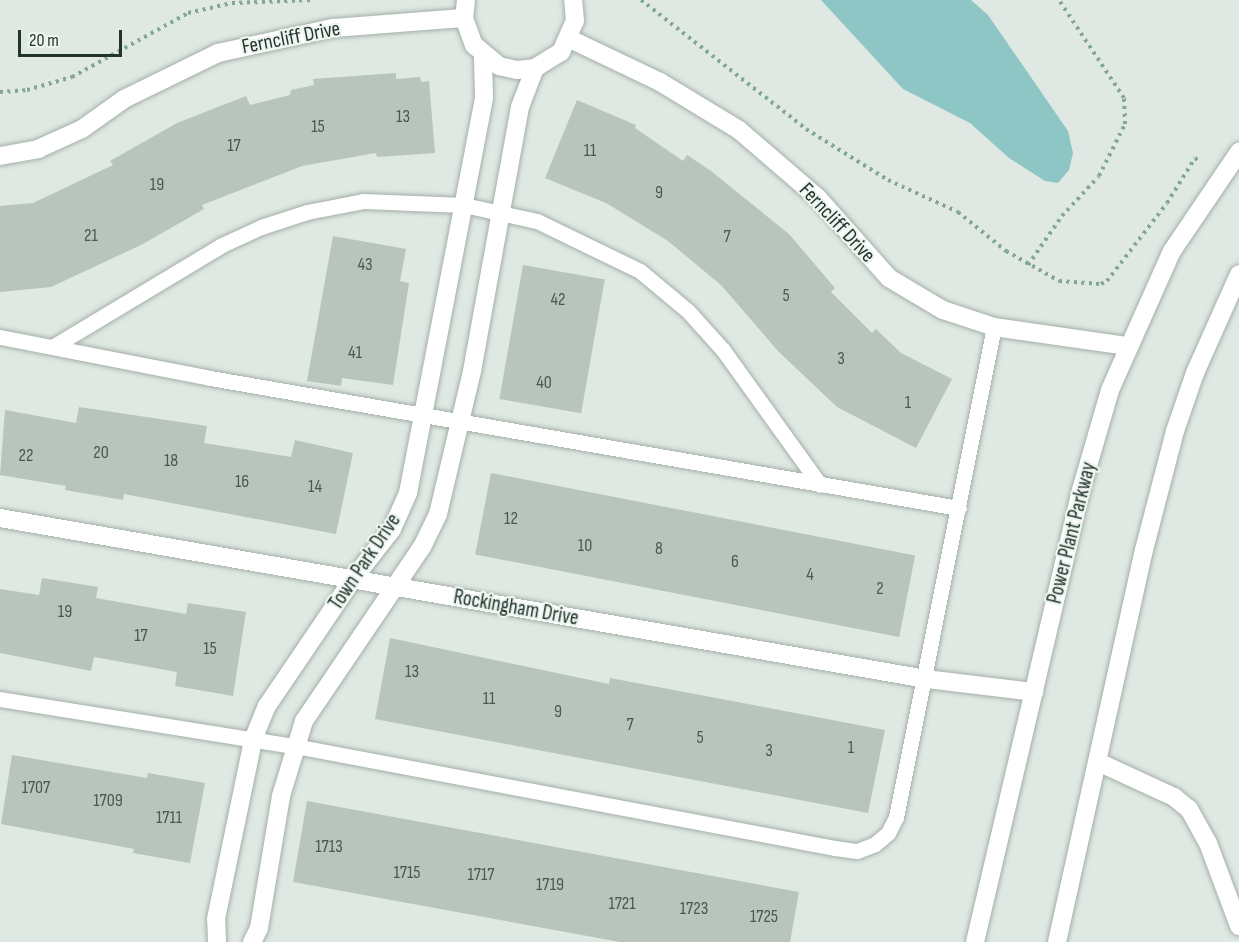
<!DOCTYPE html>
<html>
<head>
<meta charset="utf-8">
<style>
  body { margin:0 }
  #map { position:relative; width:1239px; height:942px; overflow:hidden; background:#dfe8e2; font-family:"Sofia Sans Condensed",sans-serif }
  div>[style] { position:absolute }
  .water>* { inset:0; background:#8dc6c5 }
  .building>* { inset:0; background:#b7c5bd; transform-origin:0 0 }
  .path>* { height:4px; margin-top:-2px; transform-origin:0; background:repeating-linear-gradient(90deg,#83a795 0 3px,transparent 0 7.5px) }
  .roads { filter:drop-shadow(0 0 2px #a3afa8) drop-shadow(0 0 2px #a3afa8) }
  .service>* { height:15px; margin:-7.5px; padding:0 7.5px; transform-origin:7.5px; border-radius:7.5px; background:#fff }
  .minor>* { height:18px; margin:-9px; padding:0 9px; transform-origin:9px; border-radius:9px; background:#fff }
  .secondary>* { height:18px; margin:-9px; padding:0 9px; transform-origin:9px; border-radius:9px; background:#fff }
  span { translate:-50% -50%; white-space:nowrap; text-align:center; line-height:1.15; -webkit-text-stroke:4.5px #eef5f0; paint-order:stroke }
  .number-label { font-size:18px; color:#475951 }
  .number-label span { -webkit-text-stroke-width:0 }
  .street-label { font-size:21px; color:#22352d }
  .scale { position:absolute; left:18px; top:30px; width:104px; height:27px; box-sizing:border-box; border:3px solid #22352d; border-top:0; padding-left:8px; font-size:18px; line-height:21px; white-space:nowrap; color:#22352d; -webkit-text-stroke:4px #eef5f0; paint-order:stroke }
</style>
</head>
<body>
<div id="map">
  <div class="water">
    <div style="clip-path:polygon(821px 0,971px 0,988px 15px,1068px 131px,1073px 153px,1069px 170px,1058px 183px,1045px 181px,1009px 158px,970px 123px,903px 89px)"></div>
  </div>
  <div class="building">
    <div style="clip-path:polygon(396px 73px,396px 79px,420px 77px,421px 82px,429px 81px,435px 153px,377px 157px,376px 153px,302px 166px,202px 205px,204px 209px,143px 244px,51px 287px,0 292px,0 206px,33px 203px,113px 165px,110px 161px,177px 123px,246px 96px,250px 105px,290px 95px,291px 90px,314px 85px,313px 79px)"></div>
    <div style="clip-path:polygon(577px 100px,636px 125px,635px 128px,683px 161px,687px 155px,711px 171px,789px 234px,835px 288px,831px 292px,872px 333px,876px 329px,901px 353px,952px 379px,916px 448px,837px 407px,778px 351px,721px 285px,668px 241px,606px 203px,545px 178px)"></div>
    <div style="clip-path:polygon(333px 236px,406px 249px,400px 281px,409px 283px,393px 385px,342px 378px,341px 386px,307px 381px)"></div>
    <div style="left:523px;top:265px;width:83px;height:136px;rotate:10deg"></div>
    <div style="clip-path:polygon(79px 407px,207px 426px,204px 443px,291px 457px,295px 440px,353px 453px,336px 534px,124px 494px,123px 500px,65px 490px,66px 486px,0 475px,5px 410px,76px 423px)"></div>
    <div style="left:491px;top:473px;width:432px;height:83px;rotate:11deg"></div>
    <div style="clip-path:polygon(42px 578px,98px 587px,96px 598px,186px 614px,188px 603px,246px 612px,233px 696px,175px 686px,177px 672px,94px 657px,91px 671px,0 653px,0 589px,39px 595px)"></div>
    <div style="clip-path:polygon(390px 638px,609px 684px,610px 678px,885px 730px,868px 813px,375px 719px)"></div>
    <div style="clip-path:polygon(12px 755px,147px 778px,148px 773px,205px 783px,190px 863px,133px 853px,134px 849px,1px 824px)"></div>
    <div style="clip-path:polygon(307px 801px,799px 892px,790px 942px,620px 942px,293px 882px)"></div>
  </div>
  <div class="path">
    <div style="left:641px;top:0;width:209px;rotate:38deg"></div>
    <div style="left:806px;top:129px;width:97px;rotate:31.9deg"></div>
    <div style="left:888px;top:180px;width:77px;rotate:24.6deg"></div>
    <div style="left:958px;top:212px;width:62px;rotate:39.1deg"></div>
    <div style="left:1006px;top:251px;width:61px;rotate:29.5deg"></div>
    <div style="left:1059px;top:281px;width:42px;rotate:4.1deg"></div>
    <div style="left:1101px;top:284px;width:7px;rotate:-27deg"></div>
    <div style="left:1107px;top:281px;width:98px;rotate:-52.4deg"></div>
    <div style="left:1167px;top:203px;width:53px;rotate:-58.1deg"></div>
    <div style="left:1195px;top:158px;width:6px;rotate:39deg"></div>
    <div style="left:0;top:92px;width:27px;rotate:-4deg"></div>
    <div style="left:27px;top:90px;width:47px;rotate:-16.1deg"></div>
    <div style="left:72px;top:77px;width:132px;rotate:-28.9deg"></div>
    <div style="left:188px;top:13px;width:45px;rotate:-12.8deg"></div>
    <div style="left:232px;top:3px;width:81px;rotate:-2.1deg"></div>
    <div style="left:1028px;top:265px;width:60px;rotate:-55.2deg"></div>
    <div style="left:1062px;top:216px;width:54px;rotate:-47.2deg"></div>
    <div style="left:1099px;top:176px;width:58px;rotate:-63.4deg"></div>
    <div style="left:1125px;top:124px;width:26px;rotate:-92deg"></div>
    <div style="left:1124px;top:98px;width:118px;rotate:-123.6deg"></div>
  </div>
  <div class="roads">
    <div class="service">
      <div style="left:0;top:337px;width:214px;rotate:11deg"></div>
      <div style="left:210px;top:378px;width:760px;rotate:9.85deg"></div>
      <div style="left:54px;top:346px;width:196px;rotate:-31deg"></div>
      <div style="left:222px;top:245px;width:43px;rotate:-24.8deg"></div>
      <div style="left:261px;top:227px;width:48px;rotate:-18.1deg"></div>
      <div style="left:307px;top:212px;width:57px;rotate:-11.1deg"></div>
      <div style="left:363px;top:201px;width:101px;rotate:2.3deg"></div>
      <div style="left:464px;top:205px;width:75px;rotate:12.4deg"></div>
      <div style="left:537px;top:221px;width:114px;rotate:25.9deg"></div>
      <div style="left:640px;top:271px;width:62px;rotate:39.8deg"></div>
      <div style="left:688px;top:311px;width:52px;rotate:48.1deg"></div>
      <div style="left:723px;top:350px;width:166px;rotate:54.3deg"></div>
      <div style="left:0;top:699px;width:299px;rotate:9.1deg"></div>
      <div style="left:295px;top:746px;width:550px;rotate:10.7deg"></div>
      <div style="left:835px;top:848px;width:22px;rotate:8deg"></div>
      <div style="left:857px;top:851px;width:19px;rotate:-21deg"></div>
      <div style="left:875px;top:844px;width:17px;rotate:-40deg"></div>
      <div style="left:888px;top:833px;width:18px;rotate:-63deg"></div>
      <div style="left:896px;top:817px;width:500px;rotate:-78.7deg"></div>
    </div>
    <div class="minor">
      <div style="left:466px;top:0;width:18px;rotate:96deg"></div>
      <div style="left:464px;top:18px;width:29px;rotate:70deg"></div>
      <div style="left:474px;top:45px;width:33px;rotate:40deg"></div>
      <div style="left:499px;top:66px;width:18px;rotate:13deg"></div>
      <div style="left:517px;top:70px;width:18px;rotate:-6deg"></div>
      <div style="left:535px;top:68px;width:31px;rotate:-32deg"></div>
      <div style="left:561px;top:52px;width:34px;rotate:-66deg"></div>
      <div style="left:575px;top:21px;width:21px;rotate:-95deg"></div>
      <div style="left:570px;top:39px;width:100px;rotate:25.5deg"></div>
      <div style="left:660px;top:82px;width:92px;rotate:31.3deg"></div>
      <div style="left:739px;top:130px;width:104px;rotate:40.7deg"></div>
      <div style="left:818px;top:198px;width:107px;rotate:48.4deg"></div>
      <div style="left:889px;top:278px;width:63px;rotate:30.7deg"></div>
      <div style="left:943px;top:310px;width:54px;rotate:18.4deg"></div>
      <div style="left:994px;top:327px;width:135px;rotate:8.1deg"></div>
      <div style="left:0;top:156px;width:39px;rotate:-10deg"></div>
      <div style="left:38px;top:149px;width:48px;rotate:-24.4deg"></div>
      <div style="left:82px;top:129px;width:52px;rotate:-35.5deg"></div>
      <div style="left:124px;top:99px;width:105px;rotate:-26.1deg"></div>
      <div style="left:218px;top:53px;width:118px;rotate:-12.3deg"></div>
      <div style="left:333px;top:28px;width:131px;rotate:-4.4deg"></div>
      <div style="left:0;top:518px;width:940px;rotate:9.86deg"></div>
      <div style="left:926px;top:679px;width:109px;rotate:6.9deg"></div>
      <div style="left:1098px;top:762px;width:84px;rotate:24.7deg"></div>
      <div style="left:1174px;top:797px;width:19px;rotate:39deg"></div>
      <div style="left:1189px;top:809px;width:39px;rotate:61deg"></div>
      <div style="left:1208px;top:843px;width:89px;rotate:69.5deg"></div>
      <div style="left:217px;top:942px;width:23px;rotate:-92deg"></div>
      <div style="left:216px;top:919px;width:183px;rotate:-78.3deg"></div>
      <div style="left:253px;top:740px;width:37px;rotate:-68deg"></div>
      <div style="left:267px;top:706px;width:153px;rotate:-55.9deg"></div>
      <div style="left:353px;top:579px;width:63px;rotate:-52deg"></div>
      <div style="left:392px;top:529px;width:39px;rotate:-66deg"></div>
      <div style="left:408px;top:493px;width:402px;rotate:-79.1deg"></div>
      <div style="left:484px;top:98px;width:41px;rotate:-91.4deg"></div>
      <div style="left:252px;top:942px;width:16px;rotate:-63deg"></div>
      <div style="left:259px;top:928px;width:134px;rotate:-80.5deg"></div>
      <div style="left:281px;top:796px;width:78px;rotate:-73deg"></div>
      <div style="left:304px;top:721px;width:210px;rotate:-55.9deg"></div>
      <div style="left:422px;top:547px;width:37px;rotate:-64deg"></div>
      <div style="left:438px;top:514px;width:147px;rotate:-76.6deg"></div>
      <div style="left:472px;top:371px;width:268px;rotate:-79.7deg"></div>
      <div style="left:520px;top:107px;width:42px;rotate:-69deg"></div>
    </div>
    <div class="secondary">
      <div style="left:975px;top:942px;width:464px;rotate:-76.8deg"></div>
      <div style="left:1081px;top:490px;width:104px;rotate:-73.8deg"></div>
      <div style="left:1110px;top:390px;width:152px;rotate:-66deg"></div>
      <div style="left:1172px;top:251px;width:120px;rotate:-55.9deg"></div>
      <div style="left:1057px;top:942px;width:402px;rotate:-77.5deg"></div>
      <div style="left:1144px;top:550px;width:123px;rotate:-75.4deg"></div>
      <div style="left:1175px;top:431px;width:61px;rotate:-71deg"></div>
      <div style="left:1195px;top:373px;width:108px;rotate:-66deg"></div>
    </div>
  </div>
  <div class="number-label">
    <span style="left:403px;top:117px">13</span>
    <span style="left:318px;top:127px">15</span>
    <span style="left:234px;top:146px">17</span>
    <span style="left:590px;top:151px">11</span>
    <span style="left:157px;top:185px">19</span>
    <span style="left:659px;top:193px">9</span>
    <span style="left:91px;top:236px">21</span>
    <span style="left:727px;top:237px">7</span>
    <span style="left:365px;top:265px">43</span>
    <span style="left:786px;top:296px">5</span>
    <span style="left:558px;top:300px">42</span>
    <span style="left:355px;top:353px">41</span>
    <span style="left:841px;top:359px">3</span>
    <span style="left:544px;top:383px">40</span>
    <span style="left:908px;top:403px">1</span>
    <span style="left:101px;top:453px">20</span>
    <span style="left:26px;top:456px">22</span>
    <span style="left:171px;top:461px">18</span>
    <span style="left:242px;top:482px">16</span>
    <span style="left:315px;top:487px">14</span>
    <span style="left:511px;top:519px">12</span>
    <span style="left:585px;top:546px">10</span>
    <span style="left:659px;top:549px">8</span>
    <span style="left:735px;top:562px">6</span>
    <span style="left:810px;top:575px">4</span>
    <span style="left:880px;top:589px">2</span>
    <span style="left:65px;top:612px">19</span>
    <span style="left:141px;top:636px">17</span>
    <span style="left:210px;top:649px">15</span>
    <span style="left:412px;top:672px">13</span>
    <span style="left:489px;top:699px">11</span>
    <span style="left:558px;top:712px">9</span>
    <span style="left:630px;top:725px">7</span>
    <span style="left:700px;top:738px">5</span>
    <span style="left:851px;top:748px">1</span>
    <span style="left:769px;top:751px">3</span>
    <span style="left:36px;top:788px">1707</span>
    <span style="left:108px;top:801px">1709</span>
    <span style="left:169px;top:818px">1711</span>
    <span style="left:329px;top:847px">1713</span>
    <span style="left:407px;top:873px">1715</span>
    <span style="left:481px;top:875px">1717</span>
    <span style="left:550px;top:885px">1719</span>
    <span style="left:622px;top:904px">1721</span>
    <span style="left:694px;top:909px">1723</span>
    <span style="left:764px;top:917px">1725</span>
  </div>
  <div class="street-label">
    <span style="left:291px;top:38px;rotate:-11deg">Ferncliff Drive</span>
    <span style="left:837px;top:223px;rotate:47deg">Ferncliff Drive</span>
    <span style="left:1072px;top:533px;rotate:-76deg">Power Plant Parkway</span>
    <span style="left:365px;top:562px;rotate:-56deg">Town Park Drive</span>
    <span style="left:516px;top:608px;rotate:10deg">Rockingham Drive</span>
  </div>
  <div class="scale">20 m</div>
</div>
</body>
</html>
